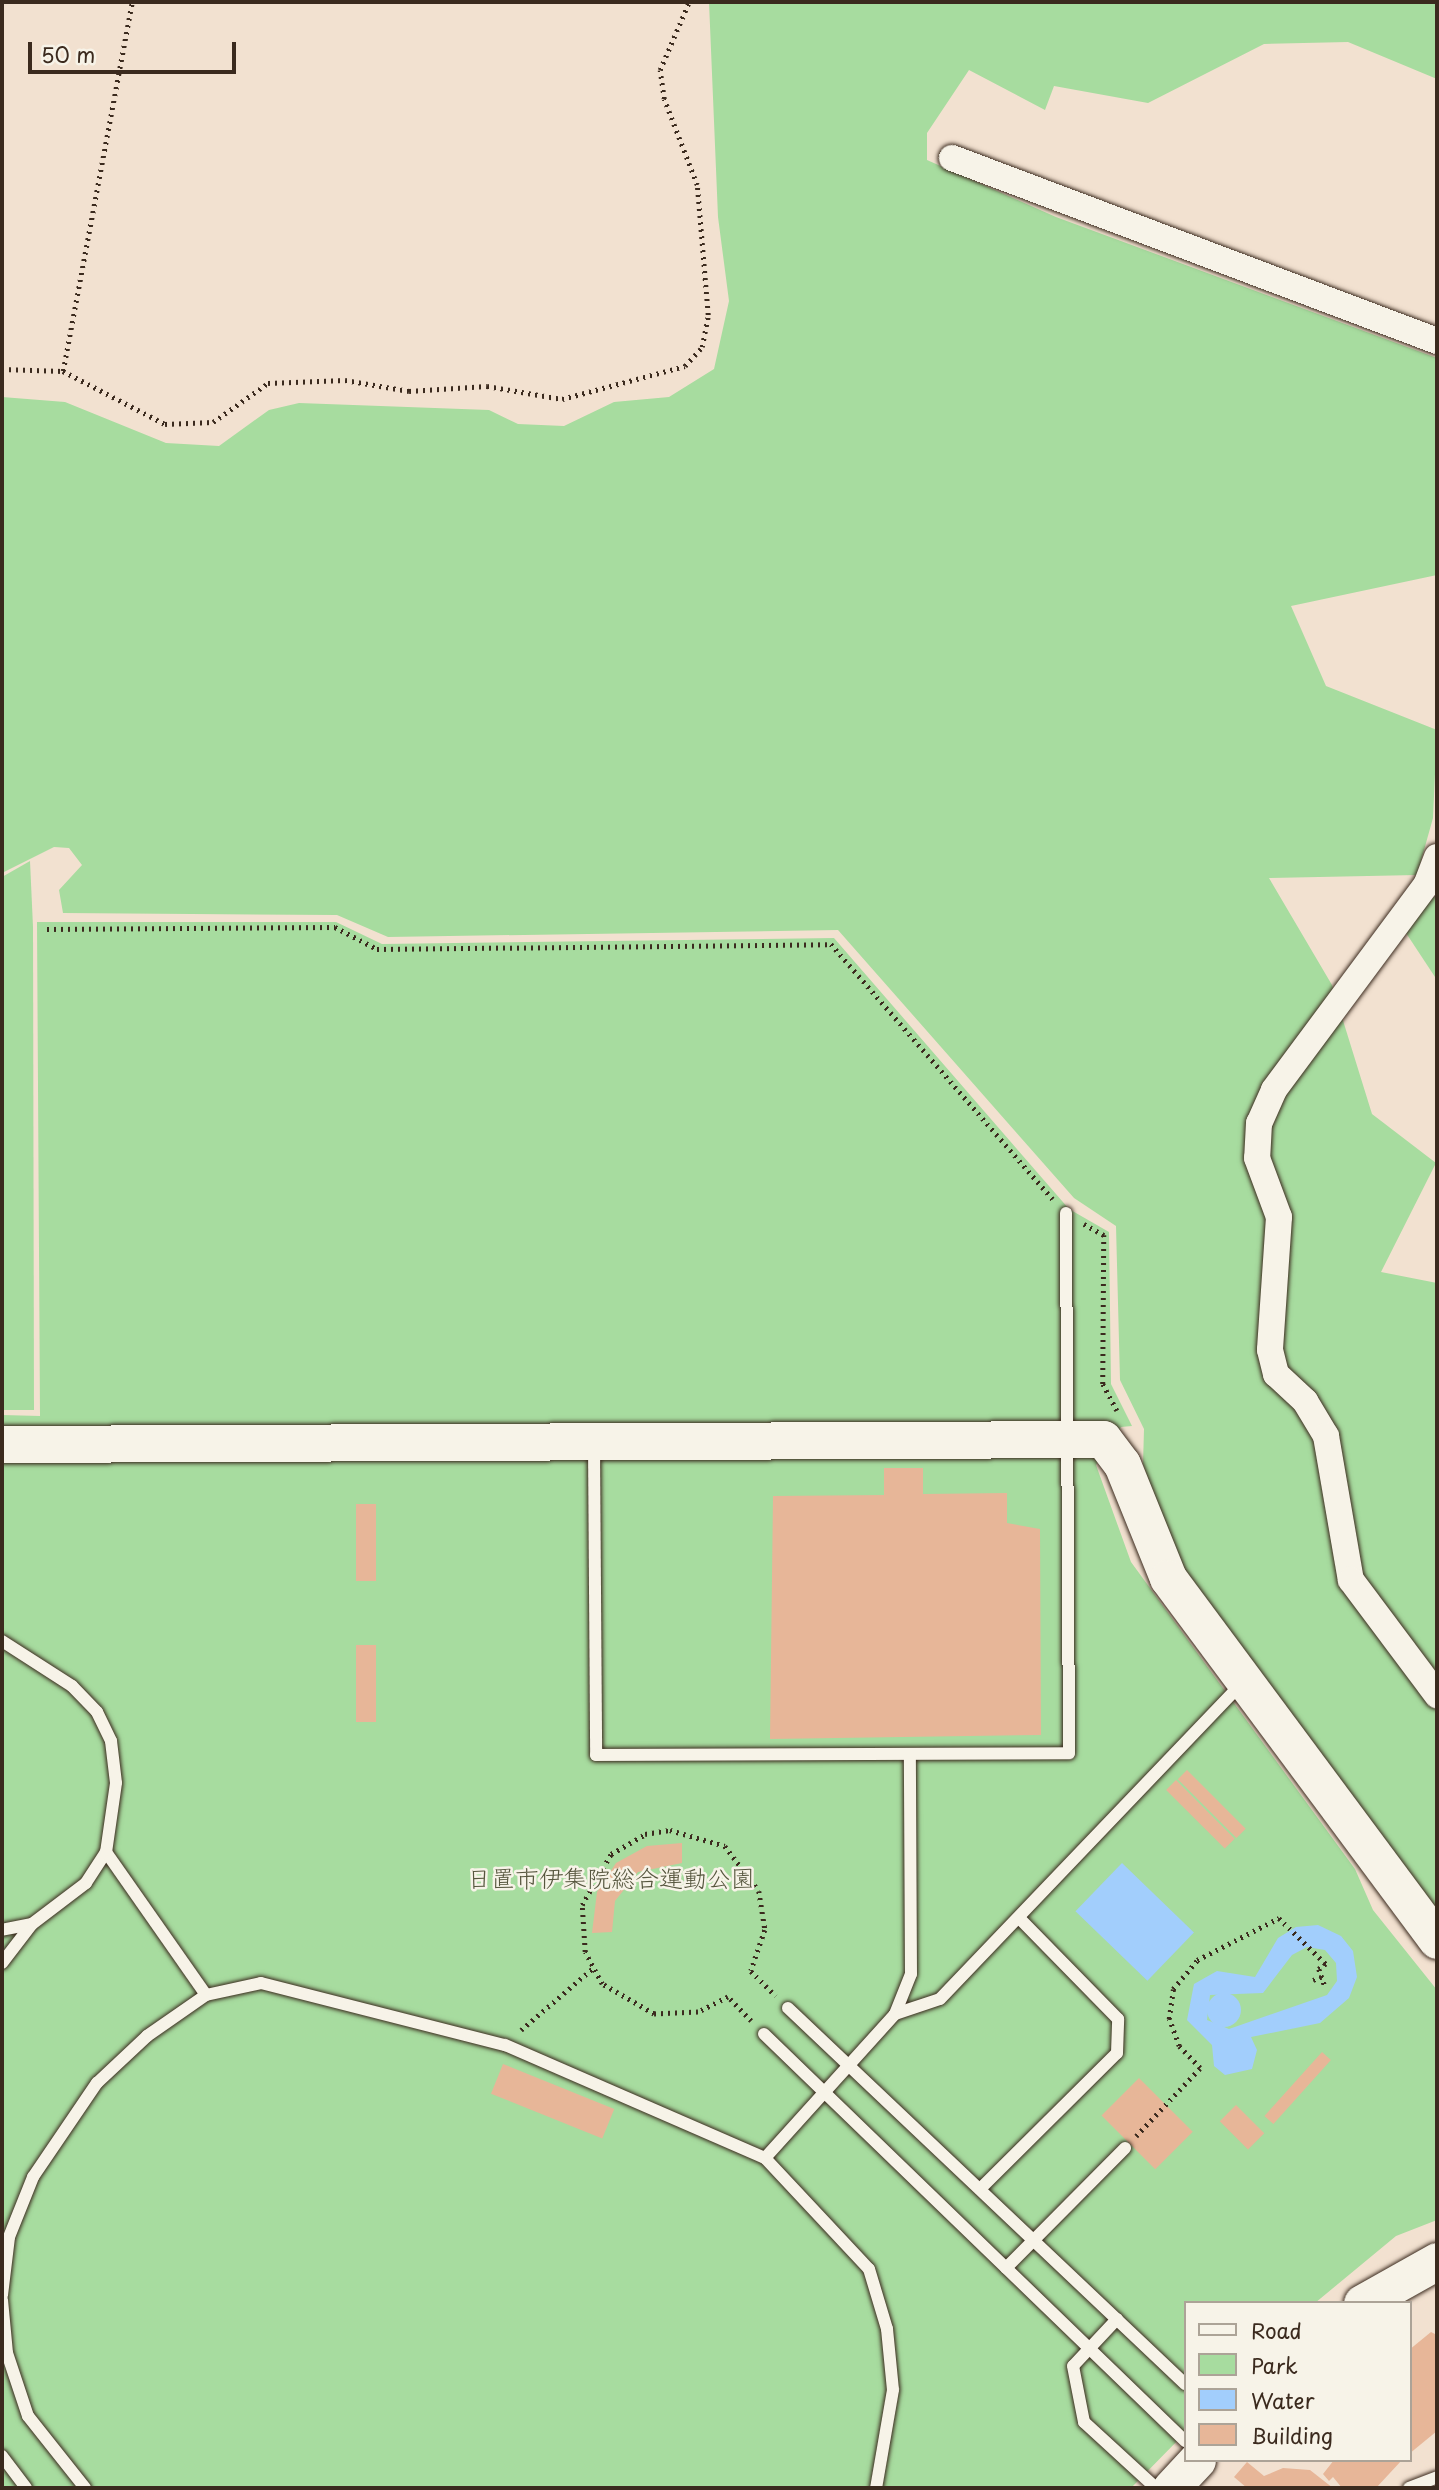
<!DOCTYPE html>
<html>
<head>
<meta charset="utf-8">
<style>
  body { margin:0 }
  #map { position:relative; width:1439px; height:2490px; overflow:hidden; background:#f2e1d0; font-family:"Playpen Sans","Klee One",sans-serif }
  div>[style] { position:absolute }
  .green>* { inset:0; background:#a7dc9f }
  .water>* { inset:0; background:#a2cefc; transform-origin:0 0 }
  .round { border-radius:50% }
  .building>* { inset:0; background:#e7b698; transform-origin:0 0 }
  .path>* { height:4.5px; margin-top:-2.25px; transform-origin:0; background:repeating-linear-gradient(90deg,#3b2a1e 0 2px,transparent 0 7px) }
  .roads { filter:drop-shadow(0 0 2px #3b2a1e) drop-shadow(0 0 2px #3b2a1e) }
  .lane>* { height:12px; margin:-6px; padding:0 6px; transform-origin:6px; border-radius:6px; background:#f7f3e8 }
  .street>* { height:26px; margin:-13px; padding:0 13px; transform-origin:13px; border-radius:13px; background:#f7f3e8 }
  .secondary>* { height:37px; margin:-18.5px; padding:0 18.5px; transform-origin:18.5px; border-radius:18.5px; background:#f7f3e8 }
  span { translate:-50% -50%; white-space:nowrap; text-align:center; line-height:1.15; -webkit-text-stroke:5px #f7f3e8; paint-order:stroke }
  .park-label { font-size:24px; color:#56563e }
  .frame { position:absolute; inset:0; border:4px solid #3b2a1e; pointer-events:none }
  .legend { position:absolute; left:1184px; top:2301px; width:228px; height:161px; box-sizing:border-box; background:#f7f3e8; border:2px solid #aca397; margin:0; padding:9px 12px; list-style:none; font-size:21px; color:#3b2a1e }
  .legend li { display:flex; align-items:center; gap:14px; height:35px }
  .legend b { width:35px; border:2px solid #aca397 }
  .scale { position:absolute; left:28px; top:42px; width:208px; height:32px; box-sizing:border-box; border:4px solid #3b2a1e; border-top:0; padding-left:9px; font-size:21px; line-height:24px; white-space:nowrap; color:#3b2a1e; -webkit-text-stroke:5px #f7f3e8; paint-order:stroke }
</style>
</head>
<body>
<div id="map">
  <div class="green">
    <div style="clip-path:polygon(709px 2px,1437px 2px,1437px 79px,1348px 42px,1264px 44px,1148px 103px,1054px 86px,1045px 110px,969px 70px,927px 133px,927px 160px,1056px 217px,1437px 358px,1437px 575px,1291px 606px,1326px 686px,1437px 730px,1433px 818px,1417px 875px,1269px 878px,1332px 985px,1372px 1114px,1436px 1163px,1381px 1272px,1437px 1283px,1437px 1911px,1175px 1558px,1143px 1464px,1144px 1429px,1120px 1380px,1116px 1226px,1074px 1198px,838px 930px,388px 937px,337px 915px,63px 913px,59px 890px,82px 865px,69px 848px,54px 847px,2px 873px,2px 397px,65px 402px,166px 443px,219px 446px,269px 410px,299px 403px,489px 410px,518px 424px,564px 426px,614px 402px,669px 397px,714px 369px,729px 301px,718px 217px)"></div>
    <div style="clip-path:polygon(30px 861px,33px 927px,34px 1410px,2px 1410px,2px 877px)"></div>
    <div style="clip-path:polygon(1437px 895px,1437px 980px,1406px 933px,1417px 909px)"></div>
    <div style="clip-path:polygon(37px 922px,336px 922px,382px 944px,834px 938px,1069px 1209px,1109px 1232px,1111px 1384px,1132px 1426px,1121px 1427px,1096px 1465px,1131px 1562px,1355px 1869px,1373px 1910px,1437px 1990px,1437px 2220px,1396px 2236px,1315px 2303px,1185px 2303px,1185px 2433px,1131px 2488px,2px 2488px,2px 1415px,40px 1416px)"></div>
  </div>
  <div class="water">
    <div style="left:1122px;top:1863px;width:100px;height:67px;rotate:44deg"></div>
    <div style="clip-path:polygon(evenodd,1318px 1925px,1341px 1936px,1353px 1951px,1357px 1977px,1349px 1998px,1320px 2023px,1251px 2037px,1257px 2050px,1252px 2069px,1225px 2075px,1214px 2066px,1212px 2045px,1187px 2020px,1194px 1984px,1217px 1971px,1255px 1977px,1278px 1938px,1296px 1927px,1318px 1925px,1307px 1947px,1325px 1950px,1336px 1963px,1337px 1981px,1327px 1995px,1229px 2029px,1207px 2020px,1210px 1995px,1263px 1993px,1292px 1955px,1307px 1947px)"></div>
    <div class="round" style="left:1207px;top:1993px;width:34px;height:34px"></div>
  </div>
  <div class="building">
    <div style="clip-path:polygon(884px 1468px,923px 1468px,923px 1494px,1007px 1493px,1007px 1523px,1040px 1529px,1041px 1735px,770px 1739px,773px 1496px,884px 1495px)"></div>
    <div style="left:356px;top:1504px;width:20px;height:77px"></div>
    <div style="left:356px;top:1645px;width:20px;height:77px"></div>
    <div style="left:1187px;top:1770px;width:83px;height:13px;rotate:45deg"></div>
    <div style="left:1176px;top:1780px;width:83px;height:14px;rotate:45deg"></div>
    <div style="clip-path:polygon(682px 1843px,682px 1863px,638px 1872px,615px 1901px,612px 1932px,592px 1933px,597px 1892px,616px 1863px,647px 1846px)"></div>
    <div style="left:1322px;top:2052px;width:12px;height:86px;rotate:42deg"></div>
    <div style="left:503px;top:2064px;width:120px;height:32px;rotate:22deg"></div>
    <div style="left:1139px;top:2078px;width:76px;height:53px;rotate:45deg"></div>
    <div style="left:1236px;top:2105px;width:40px;height:23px;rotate:45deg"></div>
    <div style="clip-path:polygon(1431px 2332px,1437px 2335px,1437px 2431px,1409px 2454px,1409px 2350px)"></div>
    <div style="clip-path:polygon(1334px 2460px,1402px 2460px,1376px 2488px,1342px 2488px,1333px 2477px,1329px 2481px,1323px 2474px)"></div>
    <div style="clip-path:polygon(1247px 2462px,1264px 2476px,1283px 2468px,1310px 2470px,1333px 2488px,1247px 2488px,1234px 2477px)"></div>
  </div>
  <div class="path">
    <div style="left:2px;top:369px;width:61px;rotate:1.9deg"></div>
    <div style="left:63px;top:371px;width:115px;rotate:27.5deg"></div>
    <div style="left:165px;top:424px;width:48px;rotate:-2.4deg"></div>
    <div style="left:213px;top:422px;width:67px;rotate:-35.3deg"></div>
    <div style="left:268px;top:383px;width:77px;rotate:-2.2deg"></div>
    <div style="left:345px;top:380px;width:65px;rotate:9.8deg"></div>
    <div style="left:409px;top:391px;width:78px;rotate:-3.7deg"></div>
    <div style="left:487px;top:386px;width:76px;rotate:9.8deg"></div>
    <div style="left:562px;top:399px;width:127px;rotate:-15deg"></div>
    <div style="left:685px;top:366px;width:25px;rotate:-48deg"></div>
    <div style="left:702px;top:347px;width:33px;rotate:-79deg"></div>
    <div style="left:708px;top:315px;width:130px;rotate:-94.8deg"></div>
    <div style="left:697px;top:185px;width:92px;rotate:-111deg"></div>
    <div style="left:664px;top:99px;width:29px;rotate:-98deg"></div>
    <div style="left:660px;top:70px;width:74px;rotate:-66.9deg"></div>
    <div style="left:63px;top:371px;width:375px;rotate:-79.4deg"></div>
    <div style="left:47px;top:929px;width:288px;rotate:-0.4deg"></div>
    <div style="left:335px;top:927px;width:47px;rotate:27.6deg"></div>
    <div style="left:377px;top:949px;width:454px;rotate:-0.6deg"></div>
    <div style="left:831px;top:944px;width:338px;rotate:49deg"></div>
    <div style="left:1084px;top:1224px;width:23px;rotate:29deg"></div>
    <div style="left:1104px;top:1235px;width:149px;rotate:90.4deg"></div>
    <div style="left:1103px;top:1384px;width:30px;rotate:62deg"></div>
    <div style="left:1313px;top:1980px;width:9px;rotate:-21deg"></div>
    <div style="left:751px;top:2021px;width:33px;rotate:-134deg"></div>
    <div style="left:728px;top:1997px;width:34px;rotate:153deg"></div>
    <div style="left:698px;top:2012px;width:44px;rotate:177.4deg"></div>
    <div style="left:654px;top:2014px;width:60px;rotate:-150deg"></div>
    <div style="left:602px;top:1984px;width:36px;rotate:-118deg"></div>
    <div style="left:585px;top:1952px;width:47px;rotate:-93.7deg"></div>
    <div style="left:582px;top:1905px;width:59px;rotate:-60.4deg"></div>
    <div style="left:611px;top:1854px;width:39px;rotate:-30deg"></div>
    <div style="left:645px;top:1834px;width:25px;rotate:-9deg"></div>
    <div style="left:670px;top:1830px;width:57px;rotate:16.2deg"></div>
    <div style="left:725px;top:1846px;width:56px;rotate:52.9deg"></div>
    <div style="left:759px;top:1891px;width:39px;rotate:81deg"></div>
    <div style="left:765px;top:1930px;width:43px;rotate:108.9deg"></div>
    <div style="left:751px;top:1971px;width:35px;rotate:45deg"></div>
    <div style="left:521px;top:2030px;width:94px;rotate:-40.7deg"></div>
    <div style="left:1136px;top:2136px;width:93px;rotate:-46.7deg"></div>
    <div style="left:1200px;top:2068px;width:30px;rotate:-134deg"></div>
    <div style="left:1179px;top:2046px;width:29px;rotate:-110deg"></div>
    <div style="left:1169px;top:2019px;width:30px;rotate:-82deg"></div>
    <div style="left:1173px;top:1989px;width:38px;rotate:-50deg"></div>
    <div style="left:1197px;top:1960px;width:92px;rotate:-27.1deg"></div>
    <div style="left:1279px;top:1918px;width:66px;rotate:44.4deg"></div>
    <div style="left:1326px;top:1964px;width:9px;rotate:144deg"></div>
    <div style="left:1319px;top:1969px;width:18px;rotate:71deg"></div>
  </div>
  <div class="roads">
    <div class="lane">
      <div style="left:594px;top:1446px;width:309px;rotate:89.6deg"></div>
      <div style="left:596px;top:1755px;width:473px;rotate:-0.2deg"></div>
      <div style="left:1069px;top:1753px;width:540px;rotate:-90.32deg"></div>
      <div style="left:2px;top:1641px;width:83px;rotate:32.7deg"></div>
      <div style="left:72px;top:1686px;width:36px;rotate:46deg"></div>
      <div style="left:97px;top:1712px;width:32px;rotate:64deg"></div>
      <div style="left:111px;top:1741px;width:42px;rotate:83.2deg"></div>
      <div style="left:116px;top:1783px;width:70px;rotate:98.2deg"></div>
      <div style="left:106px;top:1852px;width:37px;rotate:123deg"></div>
      <div style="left:86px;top:1883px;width:68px;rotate:142.8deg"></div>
      <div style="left:32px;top:1924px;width:31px;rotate:169deg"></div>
      <div style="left:106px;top:1852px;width:174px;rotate:55deg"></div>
      <div style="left:2px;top:1963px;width:49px;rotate:-52.4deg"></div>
      <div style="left:788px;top:2008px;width:547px;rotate:43.44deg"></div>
      <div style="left:895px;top:2014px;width:47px;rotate:-18.4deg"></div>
      <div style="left:940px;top:1999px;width:436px;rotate:-46.3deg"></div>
      <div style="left:764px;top:2034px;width:586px;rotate:44.03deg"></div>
      <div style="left:765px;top:2158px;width:194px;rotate:-47.9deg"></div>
      <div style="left:895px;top:2014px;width:43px;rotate:-68.2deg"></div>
      <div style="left:911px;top:1974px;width:220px;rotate:-90.3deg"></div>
      <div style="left:980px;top:2189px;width:193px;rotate:-44.8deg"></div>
      <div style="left:1117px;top:2053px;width:34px;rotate:-88deg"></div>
      <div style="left:1118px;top:2019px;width:141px;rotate:-134.4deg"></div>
      <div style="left:1006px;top:2268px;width:169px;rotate:-45.2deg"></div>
      <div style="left:2px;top:2295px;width:58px;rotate:-83.1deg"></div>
      <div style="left:9px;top:2237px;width:65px;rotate:-68.2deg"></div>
      <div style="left:33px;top:2177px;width:114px;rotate:-55.8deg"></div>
      <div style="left:97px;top:2083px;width:69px;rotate:-43.2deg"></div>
      <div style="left:147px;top:2036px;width:72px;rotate:-34.8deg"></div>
      <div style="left:206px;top:1995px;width:56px;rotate:-12.3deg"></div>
      <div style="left:261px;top:1983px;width:252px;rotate:14.3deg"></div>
      <div style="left:505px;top:2045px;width:283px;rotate:23.5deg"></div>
      <div style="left:765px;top:2158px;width:152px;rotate:46.9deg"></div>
      <div style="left:869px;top:2269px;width:63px;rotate:73.3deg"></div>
      <div style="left:887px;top:2329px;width:61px;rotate:84.4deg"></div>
      <div style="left:893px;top:2390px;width:99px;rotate:99.8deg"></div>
      <div style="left:2px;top:2300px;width:53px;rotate:84.6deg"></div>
      <div style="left:7px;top:2353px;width:66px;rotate:71.6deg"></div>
      <div style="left:28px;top:2416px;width:92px;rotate:51.6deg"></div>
      <div style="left:1117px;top:2319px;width:64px;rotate:133.1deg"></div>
      <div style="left:1073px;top:2366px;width:57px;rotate:78.9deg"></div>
      <div style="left:1084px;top:2422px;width:98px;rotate:42.5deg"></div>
      <div style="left:2px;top:2456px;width:40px;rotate:53deg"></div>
      <div style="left:1409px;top:2488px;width:30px;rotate:-21deg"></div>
    </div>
    <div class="street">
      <div style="left:952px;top:158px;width:518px;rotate:20.67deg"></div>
      <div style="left:1437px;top:857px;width:30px;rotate:111deg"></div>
      <div style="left:1426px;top:885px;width:255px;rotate:126.6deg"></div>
      <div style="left:1274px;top:1090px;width:36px;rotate:114deg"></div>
      <div style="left:1259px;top:1123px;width:35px;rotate:93deg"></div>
      <div style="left:1257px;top:1158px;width:63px;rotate:69.6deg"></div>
      <div style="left:1279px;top:1217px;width:133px;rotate:93.9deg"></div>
      <div style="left:1270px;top:1350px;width:25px;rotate:76deg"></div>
      <div style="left:1276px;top:1374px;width:40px;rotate:43deg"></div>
      <div style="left:1305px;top:1401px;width:41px;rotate:59deg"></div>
      <div style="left:1326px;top:1436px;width:146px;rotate:80.2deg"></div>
      <div style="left:1351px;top:1580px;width:144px;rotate:53.2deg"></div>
    </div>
    <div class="secondary">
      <div style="left:2px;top:1444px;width:1101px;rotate:-0.26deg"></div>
      <div style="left:1103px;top:1439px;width:31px;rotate:53deg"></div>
      <div style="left:1122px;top:1464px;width:123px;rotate:68deg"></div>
      <div style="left:1168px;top:1578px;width:451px;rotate:53.4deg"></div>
      <div style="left:1362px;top:2303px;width:86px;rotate:-29.2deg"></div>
      <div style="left:1171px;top:2488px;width:38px;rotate:-47deg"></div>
    </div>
  </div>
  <div class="park-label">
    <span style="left:611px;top:1878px">日置市伊集院総合運動公園</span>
  </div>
  <div class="frame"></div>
  <ul class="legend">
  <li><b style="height:9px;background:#f7f3e8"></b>Road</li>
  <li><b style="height:19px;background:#a7dc9f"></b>Park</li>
  <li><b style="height:19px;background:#a2cefc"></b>Water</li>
  <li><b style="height:19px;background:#e7b698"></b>Building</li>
  </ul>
  <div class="scale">50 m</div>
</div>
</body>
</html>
